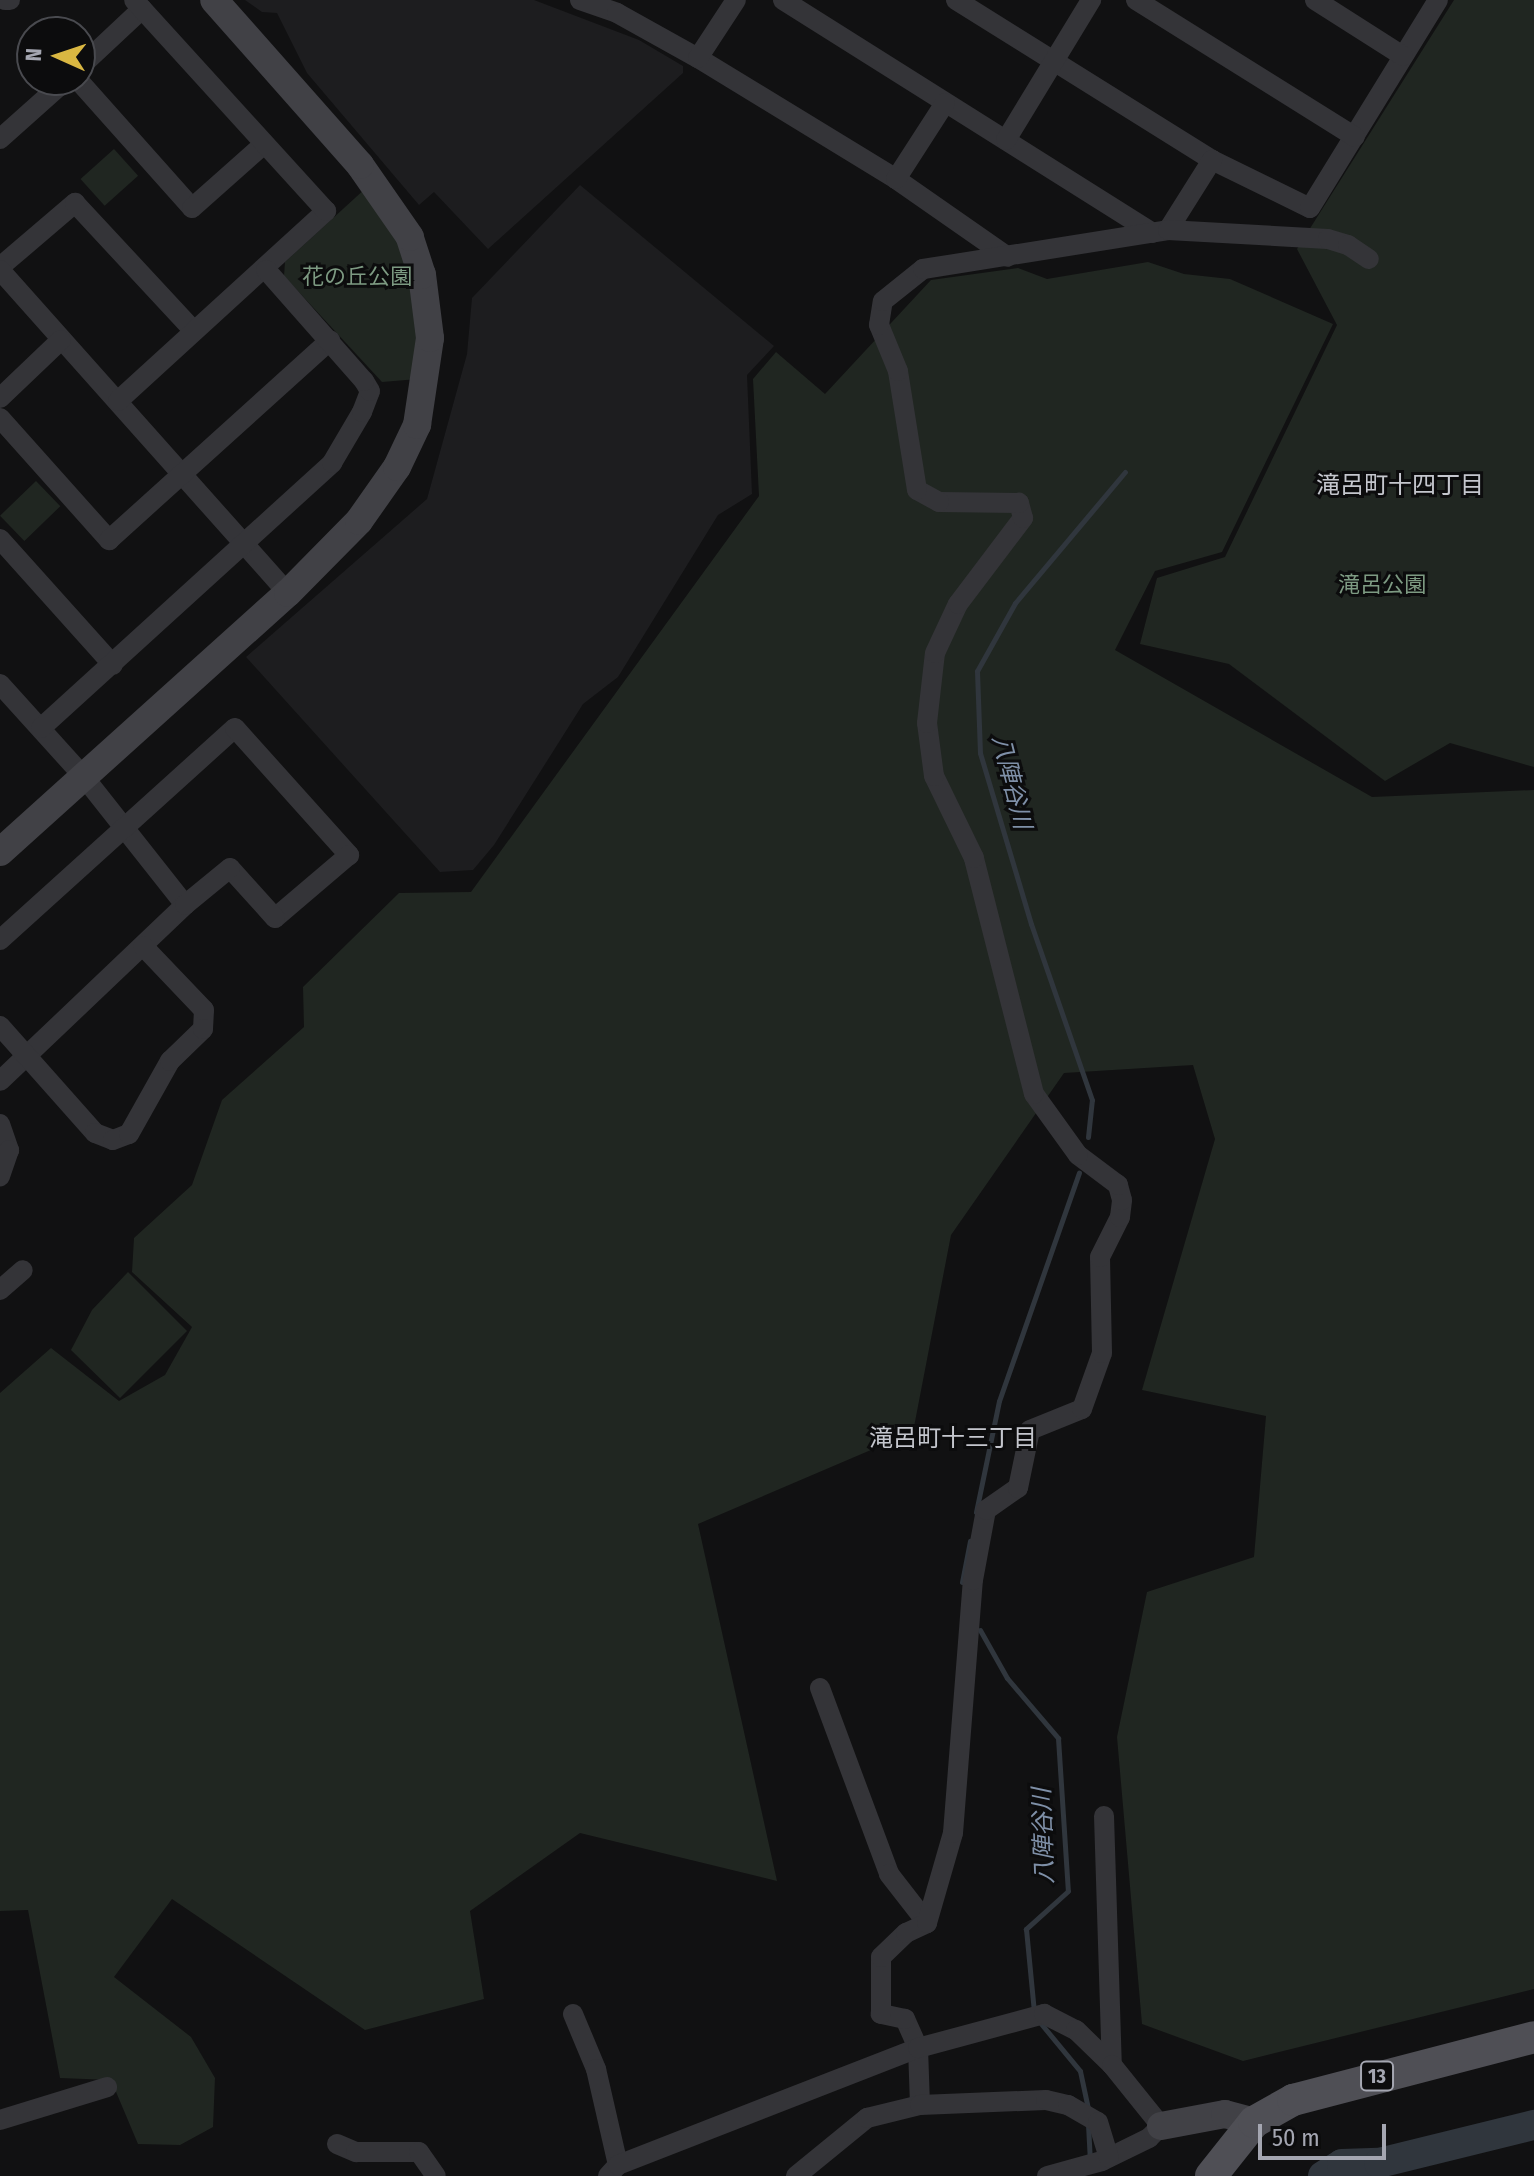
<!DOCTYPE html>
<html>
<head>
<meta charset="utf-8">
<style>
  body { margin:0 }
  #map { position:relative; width:1534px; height:2176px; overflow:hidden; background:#111112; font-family:"Fira Sans Condensed","Noto Sans JP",sans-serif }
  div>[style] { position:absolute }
  .built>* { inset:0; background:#1d1d1f }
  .green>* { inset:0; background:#202621; transform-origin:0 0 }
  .stream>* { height:5px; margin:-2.5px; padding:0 2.5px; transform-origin:2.5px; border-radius:2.5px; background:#30363d }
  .river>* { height:30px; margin:-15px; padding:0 15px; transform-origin:15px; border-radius:15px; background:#30363d }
  .street>* { height:20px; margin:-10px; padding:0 10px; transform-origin:10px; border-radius:10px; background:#343438 }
  .secondary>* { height:28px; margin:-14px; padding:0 14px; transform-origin:14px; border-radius:14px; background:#414146 }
  .primary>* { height:32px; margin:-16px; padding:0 16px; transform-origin:16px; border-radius:16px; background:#4f4f55 }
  span { translate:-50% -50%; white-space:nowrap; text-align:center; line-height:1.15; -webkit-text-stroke:6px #0c0c0d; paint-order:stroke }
  .shield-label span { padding:2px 6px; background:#0c0c0d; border:2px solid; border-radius:6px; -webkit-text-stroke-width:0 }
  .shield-label { font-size:20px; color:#a4a6b1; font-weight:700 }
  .park-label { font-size:22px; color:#7d9a82 }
  .neighbourhood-label { font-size:24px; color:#c4c6cd }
  .water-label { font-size:24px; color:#7f90a8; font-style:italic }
  .north { position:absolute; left:16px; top:16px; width:80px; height:80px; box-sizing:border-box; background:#0c0c0d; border:2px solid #494a4f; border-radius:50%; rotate:273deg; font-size:22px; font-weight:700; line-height:32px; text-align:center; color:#a4a6b1 }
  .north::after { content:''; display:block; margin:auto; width:28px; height:36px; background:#d9b742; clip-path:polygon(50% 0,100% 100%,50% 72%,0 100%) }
  .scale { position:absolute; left:1258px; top:2124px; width:128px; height:36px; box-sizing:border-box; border:4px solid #a4a6b1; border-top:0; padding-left:10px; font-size:24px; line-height:28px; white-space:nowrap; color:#a4a6b1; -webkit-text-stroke:6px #0c0c0d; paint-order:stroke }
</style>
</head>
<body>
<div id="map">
  <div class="built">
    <div style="clip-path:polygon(245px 0,534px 0,639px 40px,683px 66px,683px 73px,488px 249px,434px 192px,419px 205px,307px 73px,277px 13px,262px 12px)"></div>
    <div style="clip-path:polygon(580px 185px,774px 346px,747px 375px,752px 494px,718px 515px,618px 677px,583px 704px,494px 845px,473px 870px,440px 872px,246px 657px,427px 499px,467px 354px,472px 298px)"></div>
  </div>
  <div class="green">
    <div style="clip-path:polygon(1454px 0,1534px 0,1534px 767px,1450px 743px,1385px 781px,1229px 664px,1140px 644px,1157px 578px,1225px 557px,1337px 325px,1297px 249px)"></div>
    <div style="left:114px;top:149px;width:36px;height:45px;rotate:48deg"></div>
    <div style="clip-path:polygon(367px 187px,388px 215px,417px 300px,418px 379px,382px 382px,284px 276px,285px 262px)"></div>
    <div style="clip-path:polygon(1148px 262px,1184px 274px,1230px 279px,1333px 324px,1222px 552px,1155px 571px,1115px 650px,1372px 797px,1534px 790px,1534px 1989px,1243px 2061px,1142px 2024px,1117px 1737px,1147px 1592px,1254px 1557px,1266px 1416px,1142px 1390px,1215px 1139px,1193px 1065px,1064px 1073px,951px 1235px,913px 1432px,698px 1524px,777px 1881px,580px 1833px,470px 1911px,484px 1999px,365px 2030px,172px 1899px,114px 1977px,191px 2037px,215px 2078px,213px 2127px,180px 2145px,138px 2144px,111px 2080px,60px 2078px,28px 1910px,0 1911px,0 1393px,51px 1348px,119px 1401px,165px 1375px,192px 1327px,132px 1272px,134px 1238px,192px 1185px,222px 1100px,304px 1027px,303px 987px,399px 893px,471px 892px,759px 496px,753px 379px,776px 352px,825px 394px,931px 280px,1018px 268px,1047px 279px)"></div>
    <div style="left:36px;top:481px;width:35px;height:50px;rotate:46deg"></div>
    <div style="clip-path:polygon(128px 1272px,187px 1331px,120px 1398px,71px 1350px,92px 1310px)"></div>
  </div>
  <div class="stream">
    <div style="left:1088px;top:1137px;width:37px;rotate:-84deg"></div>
    <div style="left:1092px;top:1100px;width:186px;rotate:-109.1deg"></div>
    <div style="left:1031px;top:924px;width:178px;rotate:-106.6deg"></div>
    <div style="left:980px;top:753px;width:82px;rotate:-92.1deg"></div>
    <div style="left:977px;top:671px;width:78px;rotate:-60.8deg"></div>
    <div style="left:1015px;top:603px;width:171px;rotate:-50deg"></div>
    <div style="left:976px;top:1512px;width:113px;rotate:-78.3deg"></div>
    <div style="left:999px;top:1401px;width:242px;rotate:-70.7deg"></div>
    <div style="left:962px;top:1582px;width:42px;rotate:-79deg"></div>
    <div style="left:980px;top:1630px;width:55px;rotate:60.6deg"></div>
    <div style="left:1007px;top:1678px;width:79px;rotate:49.6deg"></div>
    <div style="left:1058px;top:1738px;width:153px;rotate:86.3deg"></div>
    <div style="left:1068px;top:1891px;width:57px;rotate:137.9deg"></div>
    <div style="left:1026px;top:1929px;width:83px;rotate:84.5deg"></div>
    <div style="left:1038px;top:2020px;width:66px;rotate:50.5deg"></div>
    <div style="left:1080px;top:2071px;width:40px;rotate:78deg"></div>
    <div style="left:1088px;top:2124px;width:34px;rotate:87deg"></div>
  </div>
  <div class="river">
    <div style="left:1323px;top:2176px;width:22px;rotate:-32deg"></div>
    <div style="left:1342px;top:2164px;width:37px;rotate:-2deg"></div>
    <div style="left:1379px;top:2163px;width:160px;rotate:-13.8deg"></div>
  </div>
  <div class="street">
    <div style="left:5px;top:0;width:5px"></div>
    <div style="left:580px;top:0;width:39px;rotate:19deg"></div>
    <div style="left:617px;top:13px;width:93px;rotate:29.1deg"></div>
    <div style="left:698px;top:58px;width:232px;rotate:31.4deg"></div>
    <div style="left:896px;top:179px;width:136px;rotate:34.9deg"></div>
    <div style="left:783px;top:0;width:437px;rotate:32.2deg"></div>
    <div style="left:956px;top:0;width:302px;rotate:32deg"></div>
    <div style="left:1212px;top:160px;width:109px;rotate:26.1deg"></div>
    <div style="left:1310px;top:208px;width:244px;rotate:-58.4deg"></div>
    <div style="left:1136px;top:0;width:258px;rotate:32deg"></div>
    <div style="left:1315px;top:0;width:104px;rotate:32.5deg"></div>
    <div style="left:698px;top:58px;width:69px;rotate:-56.8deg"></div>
    <div style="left:80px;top:67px;width:85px;rotate:-43.1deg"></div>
    <div style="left:78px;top:80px;width:171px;rotate:48.3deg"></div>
    <div style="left:192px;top:208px;width:96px;rotate:-41.6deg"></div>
    <div style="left:0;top:139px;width:89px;rotate:-41.8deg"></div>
    <div style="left:1006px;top:140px;width:164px;rotate:-58.7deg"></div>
    <div style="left:896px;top:179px;width:90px;rotate:-57.2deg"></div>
    <div style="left:1168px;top:230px;width:83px;rotate:-57.8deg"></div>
    <div style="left:0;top:267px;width:99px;rotate:-40.5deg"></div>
    <div style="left:75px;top:203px;width:175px;rotate:47.1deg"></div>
    <div style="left:0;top:270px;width:433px;rotate:48.3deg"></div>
    <div style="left:0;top:398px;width:84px;rotate:-43.6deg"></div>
    <div style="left:118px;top:401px;width:282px;rotate:-42.4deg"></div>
    <div style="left:326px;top:211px;width:285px;rotate:-132.3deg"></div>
    <div style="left:0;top:418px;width:164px;rotate:48.2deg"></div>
    <div style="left:109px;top:540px;width:298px;rotate:-42.1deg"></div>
    <div style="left:0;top:539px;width:169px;rotate:48.1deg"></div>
    <div style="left:0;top:684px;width:125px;rotate:47.9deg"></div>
    <div style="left:84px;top:777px;width:163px;rotate:51.7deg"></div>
    <div style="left:185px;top:905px;width:255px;rotate:136.4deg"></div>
    <div style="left:41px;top:728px;width:394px;rotate:-42.3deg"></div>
    <div style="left:332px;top:463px;width:59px;rotate:-59.5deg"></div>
    <div style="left:362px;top:412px;width:22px;rotate:-69deg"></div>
    <div style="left:370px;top:391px;width:12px;rotate:-121deg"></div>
    <div style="left:364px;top:381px;width:148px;rotate:-131.4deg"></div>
    <div style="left:0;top:940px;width:316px;rotate:-42.1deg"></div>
    <div style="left:235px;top:728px;width:171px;rotate:48.1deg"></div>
    <div style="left:349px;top:855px;width:97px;rotate:139.6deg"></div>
    <div style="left:275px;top:918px;width:67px;rotate:-132deg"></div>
    <div style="left:230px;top:868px;width:58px;rotate:140.6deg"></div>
    <div style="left:0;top:1026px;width:143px;rotate:48.4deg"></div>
    <div style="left:95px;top:1133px;width:19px;rotate:21deg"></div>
    <div style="left:113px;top:1140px;width:17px;rotate:-21deg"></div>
    <div style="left:129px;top:1134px;width:84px;rotate:-60.7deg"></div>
    <div style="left:170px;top:1061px;width:46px;rotate:-44.1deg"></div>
    <div style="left:203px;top:1029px;width:19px;rotate:-87deg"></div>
    <div style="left:204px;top:1010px;width:88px;rotate:-133.6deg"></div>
    <div style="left:0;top:1124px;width:28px;rotate:71deg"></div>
    <div style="left:9px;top:1150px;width:28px;rotate:109deg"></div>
    <div style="left:0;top:1290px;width:30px;rotate:-41deg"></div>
    <div style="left:820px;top:1688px;width:198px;rotate:69.6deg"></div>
    <div style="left:889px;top:1874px;width:62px;rotate:52.2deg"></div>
    <div style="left:1104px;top:1816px;width:249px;rotate:88.2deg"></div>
    <div style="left:573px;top:2014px;width:60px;rotate:67.3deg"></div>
    <div style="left:596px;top:2069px;width:98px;rotate:77.1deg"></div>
    <div style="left:920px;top:2105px;width:57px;rotate:-92deg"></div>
    <div style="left:918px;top:2048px;width:32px;rotate:-114deg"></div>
    <div style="left:905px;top:2019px;width:25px;rotate:-168deg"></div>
    <div style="left:881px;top:2014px;width:57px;rotate:-90deg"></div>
    <div style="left:881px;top:1957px;width:35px;rotate:-44deg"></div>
    <div style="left:906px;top:1933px;width:23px;rotate:-25deg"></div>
    <div style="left:927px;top:1923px;width:94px;rotate:-73.9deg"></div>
    <div style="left:953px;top:1833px;width:254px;rotate:-85.5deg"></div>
    <div style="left:973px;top:1580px;width:71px;rotate:-79.5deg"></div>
    <div style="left:986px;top:1510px;width:39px;rotate:-35deg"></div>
    <div style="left:1018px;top:1488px;width:59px;rotate:-78.3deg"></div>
    <div style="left:1030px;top:1430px;width:56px;rotate:-22deg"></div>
    <div style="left:1082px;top:1409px;width:59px;rotate:-70.3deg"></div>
    <div style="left:1102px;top:1353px;width:96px;rotate:-91.2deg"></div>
    <div style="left:1100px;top:1257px;width:45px;rotate:-63.4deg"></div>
    <div style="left:1120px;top:1217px;width:17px;rotate:-83deg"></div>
    <div style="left:1122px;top:1200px;width:16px;rotate:-105deg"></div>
    <div style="left:1118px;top:1185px;width:50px;rotate:-143.1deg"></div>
    <div style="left:1078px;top:1155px;width:75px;rotate:-125.8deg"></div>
    <div style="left:1034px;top:1094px;width:244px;rotate:-104.3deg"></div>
    <div style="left:974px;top:858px;width:91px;rotate:-116deg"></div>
    <div style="left:934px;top:776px;width:53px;rotate:-97.5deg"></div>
    <div style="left:927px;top:723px;width:70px;rotate:-83.5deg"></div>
    <div style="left:935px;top:653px;width:54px;rotate:-64.9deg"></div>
    <div style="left:958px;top:604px;width:108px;rotate:-52.9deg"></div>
    <div style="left:1023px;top:518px;width:16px;rotate:-105deg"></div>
    <div style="left:1019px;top:503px;width:80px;rotate:-179.3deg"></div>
    <div style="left:939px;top:502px;width:25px;rotate:-151deg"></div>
    <div style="left:917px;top:490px;width:121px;rotate:-99.1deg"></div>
    <div style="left:898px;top:371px;width:50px;rotate:-112.4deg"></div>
    <div style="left:879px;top:325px;width:24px;rotate:-81deg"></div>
    <div style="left:883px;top:301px;width:51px;rotate:-38.7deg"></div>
    <div style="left:923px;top:269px;width:248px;rotate:-9deg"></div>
    <div style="left:1168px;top:230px;width:160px;rotate:3.2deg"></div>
    <div style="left:1328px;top:239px;width:21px;rotate:17deg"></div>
    <div style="left:1348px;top:245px;width:25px;rotate:34deg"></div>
    <div style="left:0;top:2120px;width:112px;rotate:-17.1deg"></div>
    <div style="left:337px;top:2144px;width:21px;rotate:23deg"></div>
    <div style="left:356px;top:2152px;width:63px"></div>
    <div style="left:419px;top:2152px;width:29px;rotate:55deg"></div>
    <div style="left:608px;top:2176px;width:15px;rotate:-48deg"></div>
    <div style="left:618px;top:2165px;width:322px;rotate:-21.3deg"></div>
    <div style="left:918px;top:2048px;width:131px;rotate:-15.1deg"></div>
    <div style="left:1044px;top:2014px;width:36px;rotate:27deg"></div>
    <div style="left:1076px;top:2030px;width:50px;rotate:44.2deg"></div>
    <div style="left:1112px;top:2065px;width:78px;rotate:51.2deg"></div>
    <div style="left:1161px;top:2126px;width:17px;rotate:135deg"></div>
    <div style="left:1149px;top:2138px;width:52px;rotate:153.9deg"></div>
    <div style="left:1102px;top:2161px;width:57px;rotate:164.7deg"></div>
    <div style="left:796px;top:2176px;width:92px;rotate:-39.2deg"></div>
    <div style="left:867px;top:2118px;width:55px;rotate:-13.8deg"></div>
    <div style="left:920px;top:2105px;width:126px;rotate:-2.3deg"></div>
    <div style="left:1046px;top:2100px;width:23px;rotate:13deg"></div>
    <div style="left:1068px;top:2105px;width:34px;rotate:30deg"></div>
    <div style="left:1098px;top:2122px;width:37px;rotate:73deg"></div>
  </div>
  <div class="secondary">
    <div style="left:0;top:852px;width:387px;rotate:-42deg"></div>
    <div style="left:288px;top:593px;width:101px;rotate:-45.4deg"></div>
    <div style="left:359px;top:521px;width:66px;rotate:-54.9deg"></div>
    <div style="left:397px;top:467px;width:47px;rotate:-64.5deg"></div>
    <div style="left:417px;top:425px;width:88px;rotate:-81.5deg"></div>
    <div style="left:430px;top:338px;width:64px;rotate:-97.2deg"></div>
    <div style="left:422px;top:275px;width:40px;rotate:-108deg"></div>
    <div style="left:410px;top:237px;width:88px;rotate:-124.8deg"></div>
    <div style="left:360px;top:165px;width:220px;rotate:-131.5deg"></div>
    <div style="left:1161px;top:2126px;width:65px;rotate:-10.6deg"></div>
    <div style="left:1225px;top:2114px;width:30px;rotate:15deg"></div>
  </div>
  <div class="primary">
    <div style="left:1211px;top:2176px;width:69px;rotate:-51.5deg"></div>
    <div style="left:1254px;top:2122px;width:45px;rotate:-29.4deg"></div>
    <div style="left:1293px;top:2100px;width:249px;rotate:-14.6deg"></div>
  </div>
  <div class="shield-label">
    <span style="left:1377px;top:2076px">13</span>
  </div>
  <div class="park-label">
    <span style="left:357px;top:277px">花の丘公園</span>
    <span style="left:1382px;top:585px">滝呂公園</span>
  </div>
  <div class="neighbourhood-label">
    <span style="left:1400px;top:486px">滝呂町十四丁目</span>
    <span style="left:953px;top:1439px">滝呂町十三丁目</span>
  </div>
  <div class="water-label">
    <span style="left:1011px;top:782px;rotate:76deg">八陣谷川</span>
    <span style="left:1044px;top:1836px;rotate:-92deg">八陣谷川</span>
  </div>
  <div class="north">N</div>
  <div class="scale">50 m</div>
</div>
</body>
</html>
